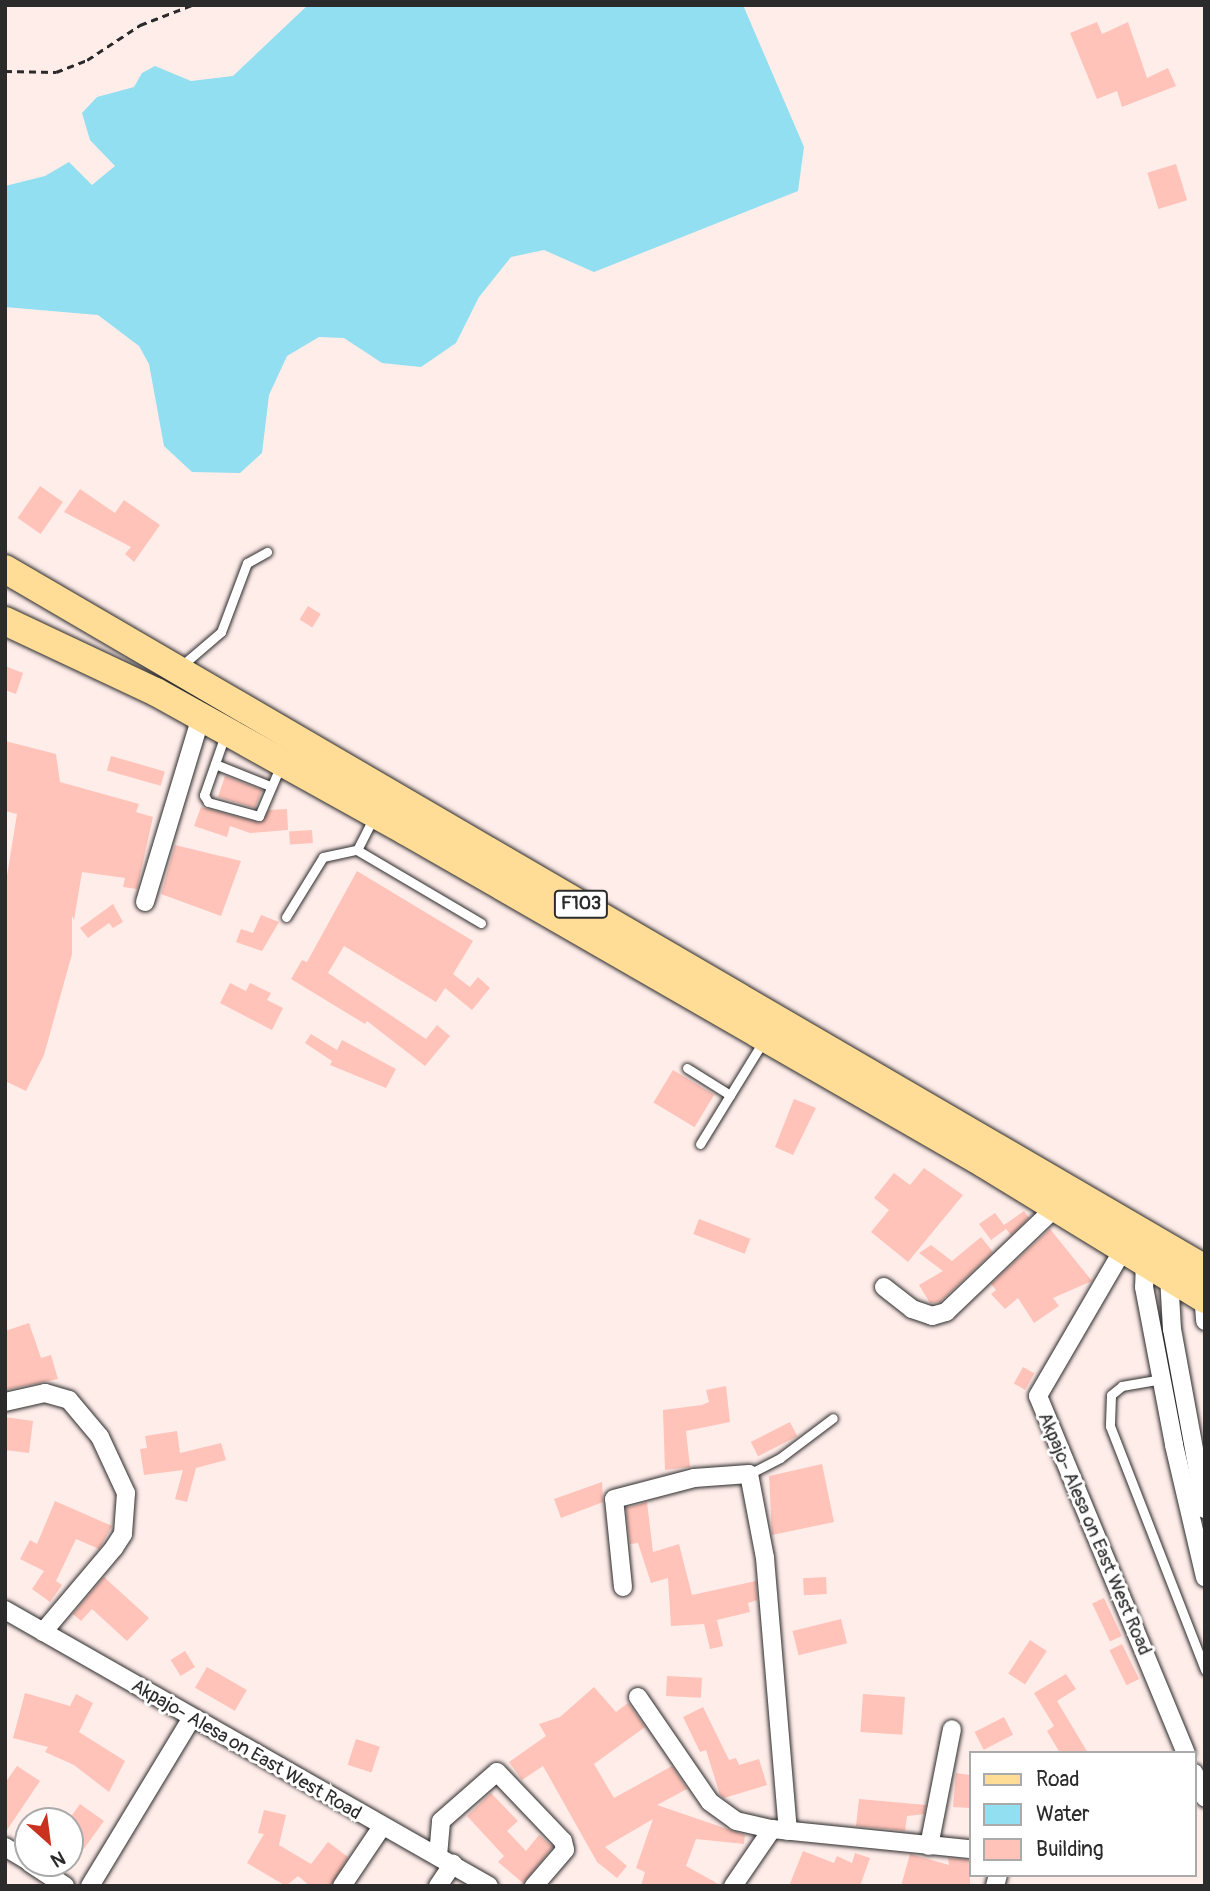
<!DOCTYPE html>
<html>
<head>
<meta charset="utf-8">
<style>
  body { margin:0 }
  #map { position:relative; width:1210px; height:1891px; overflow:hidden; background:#ffedea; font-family:Pangolin,sans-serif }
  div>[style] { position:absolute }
  .water>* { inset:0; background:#91dff0 }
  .building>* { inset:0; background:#ffc3b9; transform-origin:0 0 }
  .path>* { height:2.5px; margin-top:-1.25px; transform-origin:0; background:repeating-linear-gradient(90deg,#2b2b2b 0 7px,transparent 0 12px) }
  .roads { filter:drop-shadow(0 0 2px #2b2b2b) drop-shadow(0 0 2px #2b2b2b) }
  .service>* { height:9px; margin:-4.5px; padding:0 4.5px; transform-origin:4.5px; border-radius:4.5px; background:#fff }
  .minor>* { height:18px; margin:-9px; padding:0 9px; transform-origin:9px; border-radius:9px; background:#fff }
  .primary>* { height:28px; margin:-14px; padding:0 14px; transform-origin:14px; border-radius:14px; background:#ffdd96 }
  span { translate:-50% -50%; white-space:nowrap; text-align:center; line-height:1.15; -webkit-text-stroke:6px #fff; paint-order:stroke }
  .shield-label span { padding:2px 5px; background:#fff; border:2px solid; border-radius:5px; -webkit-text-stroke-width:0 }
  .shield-label { font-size:18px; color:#2b2b2b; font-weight:700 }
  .street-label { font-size:19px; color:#2b2b2b }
  .frame { position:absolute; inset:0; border:7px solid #2b2b2b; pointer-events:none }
  .legend { position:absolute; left:969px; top:1751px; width:228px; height:126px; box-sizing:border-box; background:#fff; border:2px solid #aaa; margin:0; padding:9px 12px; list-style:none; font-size:21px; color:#2b2b2b }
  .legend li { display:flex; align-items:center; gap:14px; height:35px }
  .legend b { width:35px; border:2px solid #aaa }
  .north { position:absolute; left:14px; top:1807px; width:70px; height:70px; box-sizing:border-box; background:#fff; border:2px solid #aaa; border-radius:50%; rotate:152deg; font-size:19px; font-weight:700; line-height:28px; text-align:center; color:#2b2b2b }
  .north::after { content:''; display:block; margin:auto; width:24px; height:32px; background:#c8321e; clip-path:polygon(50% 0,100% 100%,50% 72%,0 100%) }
</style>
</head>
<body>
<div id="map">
  <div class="water">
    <div style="clip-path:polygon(308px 5px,743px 5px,804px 147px,798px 191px,594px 272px,544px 250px,511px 257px,479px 297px,456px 343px,421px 367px,382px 363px,344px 338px,319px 337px,287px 356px,269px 395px,262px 453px,240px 473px,192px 472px,164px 446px,149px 364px,139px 346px,98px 315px,5px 307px,5px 186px,45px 176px,69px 162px,92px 185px,115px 166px,90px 140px,82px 113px,97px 97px,134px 87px,142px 73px,155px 66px,191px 81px,233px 76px)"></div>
  </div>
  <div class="building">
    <div style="clip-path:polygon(1097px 22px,1102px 34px,1128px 22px,1147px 78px,1168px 68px,1176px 86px,1122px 107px,1117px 91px,1097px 99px,1070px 33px)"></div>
    <div style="left:1176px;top:164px;width:38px;height:30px;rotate:73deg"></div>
    <div style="left:40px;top:486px;width:28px;height:39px;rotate:35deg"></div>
    <div style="clip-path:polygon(80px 489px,115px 513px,124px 500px,160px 525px,134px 562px,125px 554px,131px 547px,64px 512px)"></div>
    <div style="left:308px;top:606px;width:15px;height:16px;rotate:32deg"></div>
    <div style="clip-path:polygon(5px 666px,23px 673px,16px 694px,5px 690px)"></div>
    <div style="clip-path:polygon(5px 741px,56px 754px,60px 782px,139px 804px,136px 812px,153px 817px,137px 889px,123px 887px,125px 878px,82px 872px,74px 920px,72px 916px,72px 954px,44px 1055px,26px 1091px,5px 1081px,5px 888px,17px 814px,5px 811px)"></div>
    <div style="left:111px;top:756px;width:56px;height:15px;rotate:16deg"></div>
    <div style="clip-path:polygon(225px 776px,262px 790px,255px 808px,218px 797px)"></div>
    <div style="clip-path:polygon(201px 807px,260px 823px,269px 810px,287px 809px,288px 830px,250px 833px,230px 826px,227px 837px,194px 826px)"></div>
    <div style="left:312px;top:830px;width:13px;height:23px;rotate:86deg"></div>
    <div style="clip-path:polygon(175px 845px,241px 861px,221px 916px,161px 894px)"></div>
    <div style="clip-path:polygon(357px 871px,473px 941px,453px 974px,470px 987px,478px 977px,490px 988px,472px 1010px,445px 988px,436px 1002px,344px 946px,328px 973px,426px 1039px,437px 1025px,450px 1036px,425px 1066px,367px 1021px,365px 1024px,291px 979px,302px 960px,307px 962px)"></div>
    <div style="clip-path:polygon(113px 904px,123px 922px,113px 928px,109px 923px,88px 938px,80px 928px)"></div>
    <div style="clip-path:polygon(261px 915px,279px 922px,262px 951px,236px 942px,241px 929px,253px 933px)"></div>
    <div style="clip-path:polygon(230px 983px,246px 991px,250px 983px,271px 993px,267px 1000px,283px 1008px,272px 1030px,220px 1003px)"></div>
    <div style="clip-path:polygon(311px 1034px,337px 1050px,342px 1040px,396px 1069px,386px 1088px,330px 1065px,332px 1061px,305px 1043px)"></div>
    <div style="left:673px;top:1070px;width:48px;height:38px;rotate:31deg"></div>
    <div style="clip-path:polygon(794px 1099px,816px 1108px,793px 1155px,775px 1147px)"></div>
    <div style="clip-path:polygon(924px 1168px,963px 1195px,908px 1262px,871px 1232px,889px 1210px,874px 1198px,894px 1173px,910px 1185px)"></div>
    <div style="clip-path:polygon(1024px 1211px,1029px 1218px,1011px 1235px,1006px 1229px,991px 1240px,979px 1224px,995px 1213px,1004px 1225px)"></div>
    <div style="left:699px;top:1219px;width:55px;height:16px;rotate:21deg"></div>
    <div style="clip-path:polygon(1050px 1229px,1092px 1281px,1053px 1298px,1059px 1306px,1034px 1323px,1018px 1298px,1005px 1309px,991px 1294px,996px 1290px,991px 1284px)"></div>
    <div style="clip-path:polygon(981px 1237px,993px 1252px,940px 1302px,930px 1303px,919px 1285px,943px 1271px,919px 1253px,931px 1245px,952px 1261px)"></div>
    <div style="clip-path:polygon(29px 1323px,41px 1358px,51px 1355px,58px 1379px,5px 1390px,5px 1331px)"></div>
    <div style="left:1023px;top:1367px;width:13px;height:19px;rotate:29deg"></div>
    <div style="clip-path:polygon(726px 1386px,730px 1422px,686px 1431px,690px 1467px,665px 1470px,663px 1410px,702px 1405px,709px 1402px,706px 1390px)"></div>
    <div style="clip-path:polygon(5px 1417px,33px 1421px,29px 1453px,5px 1450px)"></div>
    <div style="left:790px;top:1422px;width:16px;height:44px;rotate:63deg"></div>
    <div style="clip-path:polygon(177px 1431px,180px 1453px,221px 1443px,226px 1460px,196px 1468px,187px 1502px,175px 1499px,183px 1470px,144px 1475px,140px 1449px,147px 1448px,145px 1436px)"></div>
    <div style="clip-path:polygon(822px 1464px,834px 1522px,772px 1535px,769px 1476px)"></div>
    <div style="clip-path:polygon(602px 1482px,603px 1502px,561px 1518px,554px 1499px)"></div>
    <div style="clip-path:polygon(55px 1501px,112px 1526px,99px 1549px,76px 1539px,56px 1581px,62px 1585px,50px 1602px,32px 1589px,44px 1571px,20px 1559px,30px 1540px,37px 1544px)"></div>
    <div style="clip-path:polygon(647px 1502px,653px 1552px,679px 1544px,692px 1595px,756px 1581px,757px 1600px,748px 1603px,750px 1612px,717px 1620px,723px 1646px,710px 1649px,704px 1624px,671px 1626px,668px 1578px,651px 1583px,638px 1543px,630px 1544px,626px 1508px)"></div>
    <div style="clip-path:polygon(104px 1577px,149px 1618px,127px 1641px,92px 1609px,81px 1621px,73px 1614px)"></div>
    <div style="left:826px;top:1577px;width:17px;height:23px;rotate:87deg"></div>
    <div style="left:1104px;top:1598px;width:42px;height:13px;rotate:65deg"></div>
    <div style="left:841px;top:1619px;width:25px;height:50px;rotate:76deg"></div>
    <div style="left:1030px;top:1640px;width:20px;height:40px;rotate:33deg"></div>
    <div style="left:1122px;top:1644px;width:39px;height:14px;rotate:64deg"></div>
    <div style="left:185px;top:1651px;width:19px;height:17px;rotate:58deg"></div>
    <div style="left:207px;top:1667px;width:46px;height:24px;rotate:30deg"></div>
    <div style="clip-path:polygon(1066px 1674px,1076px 1689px,1057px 1701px,1088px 1753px,1060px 1753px,1047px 1731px,1054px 1726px,1034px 1693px)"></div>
    <div style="left:667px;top:1676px;width:35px;height:20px;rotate:3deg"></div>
    <div style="clip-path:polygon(594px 1687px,616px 1712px,628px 1703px,645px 1727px,594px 1764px,614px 1798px,672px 1766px,687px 1789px,657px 1805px,745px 1835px,744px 1844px,696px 1839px,686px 1866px,722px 1886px,641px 1886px,645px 1872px,636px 1868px,653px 1819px,605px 1847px,627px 1866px,617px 1878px,597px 1862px,543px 1766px,522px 1780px,509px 1762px,546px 1736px,539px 1724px,560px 1717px)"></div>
    <div style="clip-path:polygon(25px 1693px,70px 1706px,76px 1694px,93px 1703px,79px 1732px,125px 1761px,109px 1792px,74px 1765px,45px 1752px,48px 1747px,13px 1738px)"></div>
    <div style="left:863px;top:1694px;width:42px;height:38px;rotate:4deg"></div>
    <div style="clip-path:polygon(703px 1707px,729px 1760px,736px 1758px,739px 1765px,759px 1759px,767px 1785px,724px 1798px,720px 1795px,706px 1750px,700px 1752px,683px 1717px)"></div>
    <div style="left:1004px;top:1717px;width:20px;height:33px;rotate:63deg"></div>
    <div style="left:356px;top:1739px;width:25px;height:27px;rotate:18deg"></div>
    <div style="clip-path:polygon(17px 1766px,40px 1781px,5px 1833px,5px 1783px)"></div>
    <div style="clip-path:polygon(956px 1773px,970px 1775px,970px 1808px,953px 1807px)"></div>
    <div style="clip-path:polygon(491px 1793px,518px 1821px,507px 1831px,526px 1851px,539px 1835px,553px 1847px,523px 1883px,498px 1862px,504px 1856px,467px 1816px)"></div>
    <div style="clip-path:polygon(859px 1799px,926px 1805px,924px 1814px,907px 1816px,905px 1831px,856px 1826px)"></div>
    <div style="clip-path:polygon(80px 1804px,104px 1821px,83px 1850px,70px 1841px,70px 1818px)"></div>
    <div style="clip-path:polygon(264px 1810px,286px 1815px,279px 1845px,311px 1864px,328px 1842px,348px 1857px,331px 1886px,310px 1886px,298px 1876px,286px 1886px,247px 1863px,264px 1834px,258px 1833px)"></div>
    <div style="clip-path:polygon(803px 1851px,834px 1863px,837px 1856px,852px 1863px,855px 1853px,870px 1858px,860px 1886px,789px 1886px)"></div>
    <div style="clip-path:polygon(910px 1854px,949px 1865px,948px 1858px,970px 1860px,970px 1886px,901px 1886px)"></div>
  </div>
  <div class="path">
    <div style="left:5px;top:71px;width:51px;rotate:1.1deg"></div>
    <div style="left:56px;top:72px;width:33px;rotate:-21deg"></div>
    <div style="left:87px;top:60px;width:64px;rotate:-33.4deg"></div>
    <div style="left:140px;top:25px;width:56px;rotate:-21deg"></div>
  </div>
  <div class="roads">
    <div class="service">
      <div style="left:180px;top:667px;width:54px;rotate:-40.5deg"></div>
      <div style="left:221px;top:632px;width:74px;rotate:-69.4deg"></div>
      <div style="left:247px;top:563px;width:23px;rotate:-29deg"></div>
      <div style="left:225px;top:735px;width:64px;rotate:109.3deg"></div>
      <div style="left:204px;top:795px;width:8px;rotate:60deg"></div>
      <div style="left:208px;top:802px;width:53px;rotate:15.4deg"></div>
      <div style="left:259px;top:816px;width:53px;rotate:-66.8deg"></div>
      <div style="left:215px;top:764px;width:59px;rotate:21.8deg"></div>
      <div style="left:357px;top:850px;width:36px;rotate:-63deg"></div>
      <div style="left:286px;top:917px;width:70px;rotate:-58.3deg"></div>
      <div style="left:323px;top:857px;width:35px;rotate:-12deg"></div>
      <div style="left:357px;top:850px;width:144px;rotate:30.5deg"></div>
      <div style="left:687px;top:1068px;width:51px;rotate:32.1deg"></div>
      <div style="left:700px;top:1144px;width:122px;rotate:-58.4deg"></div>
      <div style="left:1162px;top:1379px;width:41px;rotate:170.1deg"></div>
      <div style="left:1122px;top:1386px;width:14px;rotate:141deg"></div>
      <div style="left:1111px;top:1395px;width:31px;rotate:92deg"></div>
      <div style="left:1110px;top:1426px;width:262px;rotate:68.7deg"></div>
      <div style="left:749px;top:1474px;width:35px;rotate:-27deg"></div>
      <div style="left:780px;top:1458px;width:66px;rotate:-37deg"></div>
    </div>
    <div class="minor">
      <div style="left:145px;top:902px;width:194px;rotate:-73.2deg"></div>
      <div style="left:1124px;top:1248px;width:171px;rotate:120.2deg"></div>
      <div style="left:1038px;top:1396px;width:386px;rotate:67.5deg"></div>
      <div style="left:1145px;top:1261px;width:26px;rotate:92deg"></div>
      <div style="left:1144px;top:1287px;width:161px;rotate:79.2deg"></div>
      <div style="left:1174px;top:1445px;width:136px;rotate:76.8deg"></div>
      <div style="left:1169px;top:1276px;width:53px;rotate:86.8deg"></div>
      <div style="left:1172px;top:1329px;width:183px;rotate:79.6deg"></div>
      <div style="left:884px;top:1287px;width:36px;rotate:38deg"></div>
      <div style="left:912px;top:1309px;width:21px;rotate:19deg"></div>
      <div style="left:932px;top:1316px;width:15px;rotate:-16deg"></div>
      <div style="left:946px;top:1312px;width:151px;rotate:-43.7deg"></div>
      <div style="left:1203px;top:1291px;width:30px;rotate:86deg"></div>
      <div style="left:5px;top:1402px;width:41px;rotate:-12.7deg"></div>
      <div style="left:45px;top:1393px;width:25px;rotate:16deg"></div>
      <div style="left:69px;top:1400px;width:48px;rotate:50deg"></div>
      <div style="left:100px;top:1437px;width:62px;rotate:65.1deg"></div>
      <div style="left:126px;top:1493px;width:41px;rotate:94.2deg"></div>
      <div style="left:123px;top:1534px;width:17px;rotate:123deg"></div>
      <div style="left:114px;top:1548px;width:110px;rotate:130.2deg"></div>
      <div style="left:623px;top:1587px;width:88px;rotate:-95.8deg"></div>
      <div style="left:614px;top:1499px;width:83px;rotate:-14.7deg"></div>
      <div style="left:694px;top:1478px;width:55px;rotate:-4.2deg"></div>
      <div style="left:749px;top:1474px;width:86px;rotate:79.2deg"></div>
      <div style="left:765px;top:1558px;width:274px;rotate:85.2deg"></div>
      <div style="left:5px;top:1610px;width:557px;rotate:29.69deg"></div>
      <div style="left:638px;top:1697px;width:127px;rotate:55.6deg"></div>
      <div style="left:710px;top:1802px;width:32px;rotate:36deg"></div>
      <div style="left:736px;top:1821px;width:37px;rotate:13deg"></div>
      <div style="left:1194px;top:1773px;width:27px;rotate:66deg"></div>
      <div style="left:929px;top:1846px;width:119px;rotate:-78.9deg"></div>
      <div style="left:5px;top:1847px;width:27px;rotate:31deg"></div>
      <div style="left:438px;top:1856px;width:35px;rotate:-85deg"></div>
      <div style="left:441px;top:1821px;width:74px;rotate:-41.2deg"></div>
      <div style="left:497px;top:1772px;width:95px;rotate:46.3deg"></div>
      <div style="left:563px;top:1841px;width:9px;rotate:77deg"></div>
      <div style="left:565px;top:1850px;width:48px;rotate:130.7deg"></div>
      <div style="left:30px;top:1863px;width:42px;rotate:33.3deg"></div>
      <div style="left:90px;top:1886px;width:195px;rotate:-58.8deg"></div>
      <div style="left:342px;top:1886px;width:70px;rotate:-56.1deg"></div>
      <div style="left:438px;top:1886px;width:27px;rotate:-56deg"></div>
      <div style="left:733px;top:1886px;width:69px;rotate:-55.6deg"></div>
      <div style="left:772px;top:1829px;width:199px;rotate:5.8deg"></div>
      <div style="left:995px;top:1886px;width:11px;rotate:-75deg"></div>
    </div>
    <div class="primary">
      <div style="left:5px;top:569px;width:1389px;rotate:30.26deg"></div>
      <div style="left:5px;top:621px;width:167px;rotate:25.2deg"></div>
      <div style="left:156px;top:692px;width:286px;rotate:29.1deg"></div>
      <div style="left:406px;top:831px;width:666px;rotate:29.92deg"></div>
      <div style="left:983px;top:1163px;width:260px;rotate:31.5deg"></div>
    </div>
  </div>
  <div class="shield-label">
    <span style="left:581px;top:904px">F103</span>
  </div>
  <div class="street-label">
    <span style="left:1094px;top:1534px;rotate:67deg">Akpajo- Alesa on East West Road</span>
    <span style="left:246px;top:1750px;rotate:30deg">Akpajo- Alesa on East West Road</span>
  </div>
  <div class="frame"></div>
  <ul class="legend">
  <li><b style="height:9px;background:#ffdd96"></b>Road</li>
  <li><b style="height:19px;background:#91dff0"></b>Water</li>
  <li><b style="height:19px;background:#ffc3b9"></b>Building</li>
  </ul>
  <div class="north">N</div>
</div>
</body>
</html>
